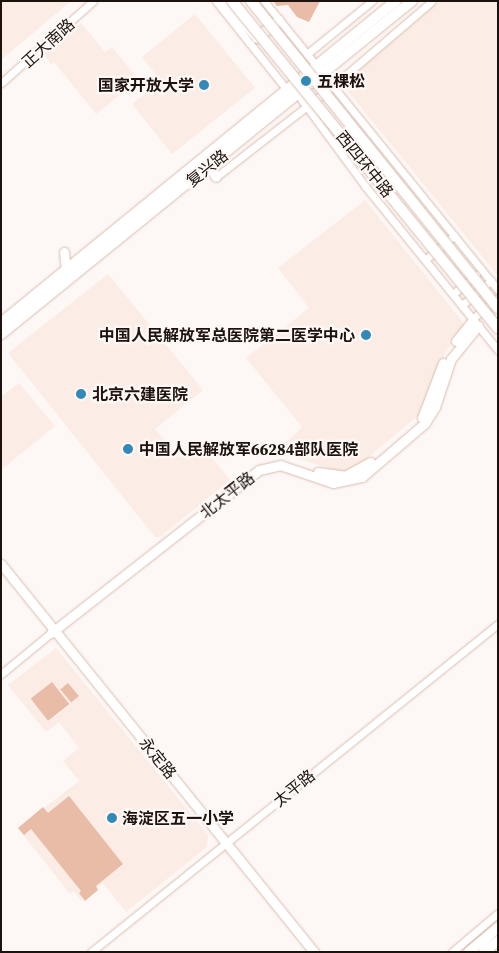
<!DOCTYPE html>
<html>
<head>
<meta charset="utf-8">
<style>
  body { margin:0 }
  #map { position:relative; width:499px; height:953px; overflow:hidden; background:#fdf7f5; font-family:"Source Serif 4","Noto Sans SC",serif }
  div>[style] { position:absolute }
  .built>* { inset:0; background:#fbede5 }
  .green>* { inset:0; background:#e8bca6; transform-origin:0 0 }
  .roads { filter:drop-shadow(0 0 1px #d9beb0) drop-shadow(0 0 1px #d9beb0) }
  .minor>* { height:7px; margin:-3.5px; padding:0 3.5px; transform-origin:3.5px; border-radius:3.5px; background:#fff }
  .major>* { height:9px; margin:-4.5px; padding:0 4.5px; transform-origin:4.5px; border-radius:4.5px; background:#fff }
  .highway>* { height:10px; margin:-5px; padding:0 5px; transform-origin:5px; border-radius:5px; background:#fff }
  .bridges { filter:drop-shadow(0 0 1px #d9beb0) drop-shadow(0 0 1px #d9beb0) }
  .highway-bridge>* { height:10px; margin:-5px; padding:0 5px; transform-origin:5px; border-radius:5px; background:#fff }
  .dots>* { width:14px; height:14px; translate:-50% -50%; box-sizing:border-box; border:2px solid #fdf7f5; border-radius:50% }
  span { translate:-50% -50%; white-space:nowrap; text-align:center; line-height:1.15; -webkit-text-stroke:4.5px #fdf7f5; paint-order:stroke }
  .street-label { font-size:16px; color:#1c130e }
  .poi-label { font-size:16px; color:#1c130e; font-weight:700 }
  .left { translate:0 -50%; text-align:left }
  .right { translate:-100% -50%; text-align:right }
  .frame { position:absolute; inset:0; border:2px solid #1c130e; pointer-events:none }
</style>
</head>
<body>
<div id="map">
  <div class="built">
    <div style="clip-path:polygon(1px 1px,71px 1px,1px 60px)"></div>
    <div style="clip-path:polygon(440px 1px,498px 1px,498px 276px,346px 89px,349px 75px)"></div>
    <div style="clip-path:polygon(195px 14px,255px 88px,172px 154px,132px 104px,161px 81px,142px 57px)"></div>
    <div style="clip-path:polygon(81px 23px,105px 52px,112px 47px,139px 80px,96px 114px,54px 62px,51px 64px,43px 53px)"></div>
    <div style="clip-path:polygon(365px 200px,465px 325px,444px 355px,421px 413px,357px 467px,341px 472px,286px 455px,284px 445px,302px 427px,246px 358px,309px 308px,278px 268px)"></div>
    <div style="clip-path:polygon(108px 274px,203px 390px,155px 429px,179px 457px,199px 441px,230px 480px,160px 537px,155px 537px,8px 353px)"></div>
    <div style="clip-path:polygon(19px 383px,55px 426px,1px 470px,1px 397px)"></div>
    <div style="clip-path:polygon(56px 648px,208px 835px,207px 847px,126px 912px,103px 883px,81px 901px,74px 891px,70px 894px,18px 828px,79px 781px,63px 761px,79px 748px,59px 722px,46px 732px,8px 685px)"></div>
  </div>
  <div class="green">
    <div style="clip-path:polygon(273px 1px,320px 1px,309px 22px,297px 17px,288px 5px,277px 6px)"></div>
    <div style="left:52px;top:682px;width:28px;height:27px;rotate:52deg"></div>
    <div style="left:68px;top:683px;width:17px;height:10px;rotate:50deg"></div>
    <div style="clip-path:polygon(69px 796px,123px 864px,96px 886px,98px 890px,85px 901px,79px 893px,81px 891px,31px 829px,24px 835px,18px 828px,43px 807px,48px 813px)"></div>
  </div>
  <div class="roads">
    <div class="minor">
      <div style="left:216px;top:1px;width:114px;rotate:51.4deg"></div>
      <div style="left:287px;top:90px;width:12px;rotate:24deg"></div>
      <div style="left:298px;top:95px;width:113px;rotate:53.6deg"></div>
      <div style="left:365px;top:186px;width:211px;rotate:51deg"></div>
      <div style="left:264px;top:1px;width:372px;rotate:51deg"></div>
      <div style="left:307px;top:54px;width:84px;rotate:-39.2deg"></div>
      <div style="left:1px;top:83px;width:123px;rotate:-41.7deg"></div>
      <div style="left:216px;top:177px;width:148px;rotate:-37.9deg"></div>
      <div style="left:333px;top:86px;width:130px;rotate:-40.6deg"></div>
      <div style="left:425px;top:260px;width:38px;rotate:-40deg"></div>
      <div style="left:453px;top:294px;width:30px;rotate:-40deg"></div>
      <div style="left:462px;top:305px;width:38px;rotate:-40deg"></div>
      <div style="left:472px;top:319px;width:33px;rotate:-39deg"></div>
      <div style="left:1px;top:674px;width:65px;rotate:-39.4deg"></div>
      <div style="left:91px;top:952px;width:523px;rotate:-38.87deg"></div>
      <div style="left:452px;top:952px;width:60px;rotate:-40.3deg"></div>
    </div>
    <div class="major">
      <div style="left:209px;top:167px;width:12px;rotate:55deg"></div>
      <div style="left:64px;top:252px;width:18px;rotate:84deg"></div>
      <div style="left:456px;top:341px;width:27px;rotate:-51deg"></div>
      <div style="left:422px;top:418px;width:59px;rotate:-69.1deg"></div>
      <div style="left:318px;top:472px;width:27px;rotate:8deg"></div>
      <div style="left:345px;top:476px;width:29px;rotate:-29deg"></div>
      <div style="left:1px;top:564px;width:499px;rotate:51.1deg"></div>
      <div style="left:51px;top:633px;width:264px;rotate:-38.1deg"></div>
      <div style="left:259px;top:470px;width:22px;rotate:-13deg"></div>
      <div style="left:280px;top:465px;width:56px;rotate:18.8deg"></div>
      <div style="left:333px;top:483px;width:30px;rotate:-12deg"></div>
      <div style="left:362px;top:477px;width:83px;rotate:-40.6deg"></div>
      <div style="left:425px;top:423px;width:19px;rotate:-58deg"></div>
      <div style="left:435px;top:407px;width:51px;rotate:-71.6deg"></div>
      <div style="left:451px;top:359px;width:43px;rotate:-50.7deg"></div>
    </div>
    <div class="highway">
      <div style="left:224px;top:1px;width:45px;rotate:47.7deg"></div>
      <div style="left:257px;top:38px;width:28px;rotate:-39deg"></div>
      <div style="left:1px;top:323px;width:510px;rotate:-39.19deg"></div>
      <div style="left:1px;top:334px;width:529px;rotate:-39.02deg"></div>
      <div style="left:469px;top:952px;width:38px;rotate:-40deg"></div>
      <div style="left:484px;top:952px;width:18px;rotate:-38deg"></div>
    </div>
  </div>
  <div class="bridges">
    <div class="highway-bridge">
      <div style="left:232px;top:1px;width:422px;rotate:50.9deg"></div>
      <div style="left:251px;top:1px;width:394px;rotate:51.2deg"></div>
    </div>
  </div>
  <div class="dots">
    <div style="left:306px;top:81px;background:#3288b7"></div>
    <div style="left:204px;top:85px;background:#3288b7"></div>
    <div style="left:366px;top:335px;background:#3288b7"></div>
    <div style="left:81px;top:394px;background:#3288b7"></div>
    <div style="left:128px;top:449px;background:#3288b7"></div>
    <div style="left:112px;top:818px;background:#3288b7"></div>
  </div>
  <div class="street-label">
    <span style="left:48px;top:43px;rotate:-42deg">正大南路</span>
    <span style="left:365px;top:164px;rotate:51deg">西四环中路</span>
    <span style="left:207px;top:168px;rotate:-39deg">复兴路</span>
    <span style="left:227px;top:495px;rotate:-38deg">北太平路</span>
    <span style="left:158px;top:758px;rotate:51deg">永定路</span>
    <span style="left:294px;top:788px;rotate:-39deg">太平路</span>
  </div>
  <div class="poi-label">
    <span class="left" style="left:317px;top:81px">五棵松</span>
    <span class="right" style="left:194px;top:85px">国家开放大学</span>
    <span class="right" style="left:355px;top:335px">中国人民解放军总医院第二医学中心</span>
    <span class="left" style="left:92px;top:394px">北京六建医院</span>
    <span class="left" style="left:139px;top:449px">中国人民解放军66284部队医院</span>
    <span class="left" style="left:122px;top:818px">海淀区五一小学</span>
  </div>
  <div class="frame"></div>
</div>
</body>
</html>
